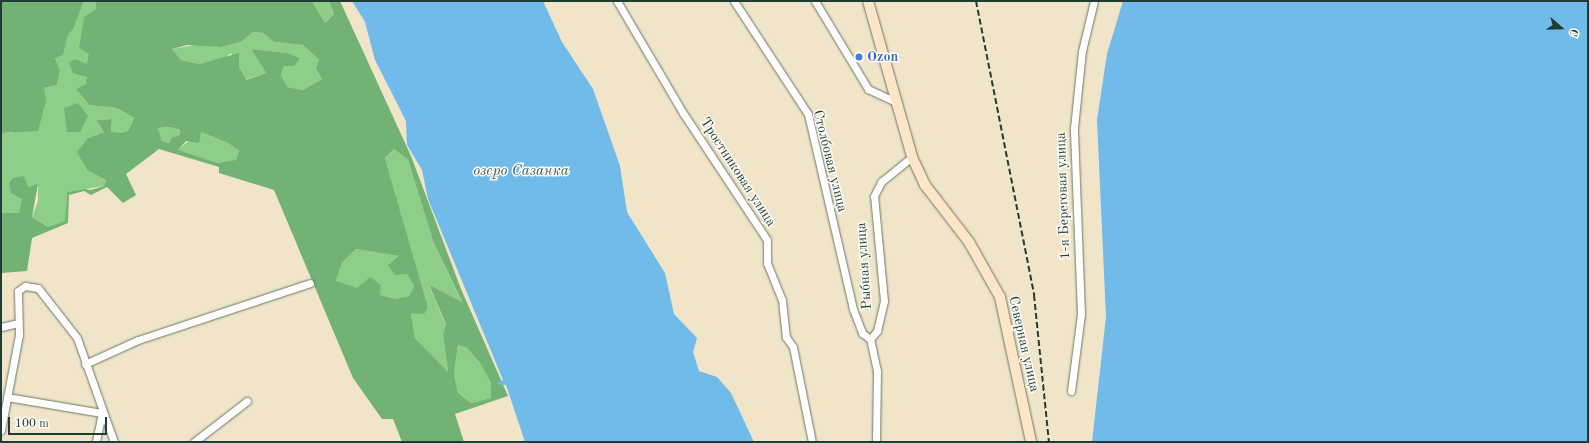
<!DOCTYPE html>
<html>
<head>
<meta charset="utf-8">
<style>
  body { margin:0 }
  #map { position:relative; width:1589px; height:443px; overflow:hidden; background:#f0e5c9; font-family:"Old Standard TT",serif }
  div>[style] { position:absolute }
  .green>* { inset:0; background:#8ecf87 }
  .forest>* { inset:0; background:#72b274 }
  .water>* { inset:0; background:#70bbe9 }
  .roads { filter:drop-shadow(0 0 1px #687868) drop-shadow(0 0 1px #687868) }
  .street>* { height:7px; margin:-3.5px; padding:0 3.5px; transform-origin:3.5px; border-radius:3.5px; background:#fff }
  .secondary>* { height:10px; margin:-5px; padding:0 5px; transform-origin:5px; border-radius:5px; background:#fde5c5 }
  .rail>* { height:2px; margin-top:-1px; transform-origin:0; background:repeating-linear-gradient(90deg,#1f3d34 0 6px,transparent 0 9px) }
  .dots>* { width:11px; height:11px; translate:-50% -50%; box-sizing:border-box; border:2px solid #fdfcf7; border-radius:50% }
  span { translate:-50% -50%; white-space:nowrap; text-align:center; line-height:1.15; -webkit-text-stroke:3px #fdfcf7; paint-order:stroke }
  .shop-label { font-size:14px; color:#366cbe; font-weight:700 }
  .left { translate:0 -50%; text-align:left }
  .street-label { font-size:14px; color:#1f3d34 }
  .water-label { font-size:15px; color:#335c61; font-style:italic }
  .frame { position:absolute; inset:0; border:2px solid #1f3d34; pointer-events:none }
  .north { position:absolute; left:1541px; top:8px; width:40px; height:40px; -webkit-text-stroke:3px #fdfcf7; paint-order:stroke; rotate:110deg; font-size:11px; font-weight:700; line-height:16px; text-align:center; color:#1f3d34 }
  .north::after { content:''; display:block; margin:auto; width:14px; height:18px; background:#1f3d34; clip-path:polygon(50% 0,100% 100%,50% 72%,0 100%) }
  .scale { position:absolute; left:8px; top:417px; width:99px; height:18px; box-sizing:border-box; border:2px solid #1f3d34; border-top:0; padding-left:5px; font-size:12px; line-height:14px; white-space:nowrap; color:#1f3d34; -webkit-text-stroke:3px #fdfcf7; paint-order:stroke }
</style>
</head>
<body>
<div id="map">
  <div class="green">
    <div style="clip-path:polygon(84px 1px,96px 1px,96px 9px,87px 84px,76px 89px,89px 105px,117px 108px,134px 118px,128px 131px,121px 133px,111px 133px,112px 119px,96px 120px,104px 132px,88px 138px,88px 171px,106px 180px,104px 186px,67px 192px,66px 221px,48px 227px,32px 217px,38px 201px,38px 185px,28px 187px,19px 213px,1px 213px,1px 133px,12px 133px,42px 115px,44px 88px,57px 85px,60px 70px,55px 58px,68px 34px,73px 30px)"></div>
    <div style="clip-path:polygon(312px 1px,329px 1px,334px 14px,325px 23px)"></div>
    <div style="clip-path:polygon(253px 32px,263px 33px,274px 42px,303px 45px,319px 60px,322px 79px,303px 90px,286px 87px,281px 75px,284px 66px,299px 58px,287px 53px,251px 49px,266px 73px,245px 80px,231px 53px,222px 60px,200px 64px,181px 60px,172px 49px,202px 44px,221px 47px,241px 42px)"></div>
    <div style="clip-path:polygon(170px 127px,180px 130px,179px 136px,169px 143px,162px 141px,158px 128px)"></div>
    <div style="clip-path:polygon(201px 132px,228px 143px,239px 151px,236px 161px,218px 163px,177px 150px)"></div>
    <div style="clip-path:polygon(394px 149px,408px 160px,433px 241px,462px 303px,429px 286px,446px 325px,443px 335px,448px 373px,415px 338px,411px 313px,428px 307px,385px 158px)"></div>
    <div style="clip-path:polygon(356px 249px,400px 256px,389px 264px,407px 274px,414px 286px,409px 296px,395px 299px,344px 287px,336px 281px,342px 263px)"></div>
    <div style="clip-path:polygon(458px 345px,467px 348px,480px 363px,491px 383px,491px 398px,471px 403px,458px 393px,454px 374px)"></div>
  </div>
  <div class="forest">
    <div style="clip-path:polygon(1px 1px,84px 1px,73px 30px,68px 34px,63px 55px,55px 58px,60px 70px,57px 85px,44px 88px,46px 101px,38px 131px,1px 133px)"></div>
    <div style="clip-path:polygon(evenodd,96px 1px,312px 1px,325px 23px,334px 14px,329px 1px,340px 1px,411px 156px,461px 289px,508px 396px,455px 414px,464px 442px,402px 442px,393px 419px,382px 419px,353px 378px,274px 190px,219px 173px,219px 167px,159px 149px,126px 174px,136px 195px,123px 203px,107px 187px,91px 195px,84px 191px,69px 195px,68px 223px,32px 238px,27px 271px,2px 273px,1px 213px,19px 213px,22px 199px,11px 193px,9px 183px,13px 178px,24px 176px,28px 187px,38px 184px,32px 217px,48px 227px,65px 221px,67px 192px,84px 189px,91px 190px,104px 186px,106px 180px,88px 171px,77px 152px,88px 138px,104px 132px,96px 120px,112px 119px,111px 132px,121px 133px,128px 131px,134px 118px,117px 108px,89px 105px,76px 89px,86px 84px,87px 77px,73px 73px,69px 63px,75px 59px,87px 64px,89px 54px,79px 48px,84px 17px,96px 9px,96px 1px,253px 32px,263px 33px,274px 42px,303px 45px,319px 60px,316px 68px,322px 79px,303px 90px,287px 87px,281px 75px,284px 66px,294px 66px,300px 58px,287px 53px,251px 49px,266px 73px,246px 80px,239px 67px,239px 53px,200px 64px,181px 60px,172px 49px,187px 45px,221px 47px,241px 42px,253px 32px,96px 1px,170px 127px,180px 130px,179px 136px,172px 137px,169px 143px,162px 141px,158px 128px,170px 127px,96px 1px,201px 132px,228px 143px,239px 151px,236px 160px,218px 163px,178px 150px,186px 141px,199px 143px,201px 132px,96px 1px,394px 149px,408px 160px,433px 241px,462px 302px,429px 285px,446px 324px,443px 335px,448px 372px,415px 338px,411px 313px,424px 314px,428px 307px,385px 158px,394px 149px,96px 1px,356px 249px,399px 256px,388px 265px,395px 275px,407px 274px,414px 286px,409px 296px,395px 299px,380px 295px,381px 285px,370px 277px,357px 288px,336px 281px,342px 263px,356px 249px,96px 1px,458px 345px,467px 348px,480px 363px,491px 383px,491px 398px,471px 403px,458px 393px,454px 374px,458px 345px)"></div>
    <div style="clip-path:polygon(78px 103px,88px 116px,80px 132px,67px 132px,64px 108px)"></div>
  </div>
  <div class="water">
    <div style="clip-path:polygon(352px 1px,543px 1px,562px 42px,593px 89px,620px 166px,627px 212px,665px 273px,674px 314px,697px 338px,693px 352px,699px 371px,717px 377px,731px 393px,754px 442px,525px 442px,506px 385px,496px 384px,503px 380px,428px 199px,422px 170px,407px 145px,406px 121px,375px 60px,365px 22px)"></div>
    <div style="clip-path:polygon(1123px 1px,1588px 1px,1588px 442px,1092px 442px,1106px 317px,1097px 120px,1107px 54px)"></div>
  </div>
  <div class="roads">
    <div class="street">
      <div style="left:617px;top:1px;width:130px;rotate:59.5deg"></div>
      <div style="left:683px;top:113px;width:152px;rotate:56.5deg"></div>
      <div style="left:767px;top:240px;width:23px;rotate:90deg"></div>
      <div style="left:767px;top:263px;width:40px;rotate:68deg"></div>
      <div style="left:782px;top:300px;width:37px;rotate:84deg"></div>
      <div style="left:786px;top:337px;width:12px;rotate:55deg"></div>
      <div style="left:793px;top:347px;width:97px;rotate:78.7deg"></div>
      <div style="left:734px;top:1px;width:135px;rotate:56.8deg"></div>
      <div style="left:808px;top:114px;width:200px;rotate:77deg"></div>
      <div style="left:853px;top:309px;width:26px;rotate:69deg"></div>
      <div style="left:862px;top:333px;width:10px;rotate:37deg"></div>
      <div style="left:815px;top:1px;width:103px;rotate:58.9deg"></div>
      <div style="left:868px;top:89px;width:31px;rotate:25deg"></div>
      <div style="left:1px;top:327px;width:17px;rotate:-13deg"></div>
      <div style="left:85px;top:364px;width:58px;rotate:-24.4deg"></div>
      <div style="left:138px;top:340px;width:181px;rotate:-18.3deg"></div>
      <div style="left:1071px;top:391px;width:78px;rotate:-82.6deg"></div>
      <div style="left:1081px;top:314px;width:186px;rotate:-92.2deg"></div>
      <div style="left:1074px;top:128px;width:77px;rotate:-84.1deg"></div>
      <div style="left:1082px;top:51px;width:51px;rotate:-76.5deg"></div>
      <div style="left:7px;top:397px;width:96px;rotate:9.6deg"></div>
      <div style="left:102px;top:413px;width:30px;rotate:102deg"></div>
      <div style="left:1px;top:430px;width:97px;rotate:-79.3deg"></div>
      <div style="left:19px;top:335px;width:44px;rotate:-91.3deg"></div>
      <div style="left:18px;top:291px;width:9px;rotate:-36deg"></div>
      <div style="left:25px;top:286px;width:13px;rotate:9deg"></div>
      <div style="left:38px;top:288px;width:63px;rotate:52deg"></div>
      <div style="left:77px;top:338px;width:110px;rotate:70.4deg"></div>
      <div style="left:194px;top:442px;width:67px;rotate:-37.7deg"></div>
      <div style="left:876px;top:442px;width:71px;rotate:-89.2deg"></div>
      <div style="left:877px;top:371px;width:33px;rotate:-102deg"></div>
      <div style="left:870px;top:339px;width:11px;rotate:-49deg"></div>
      <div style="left:877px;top:331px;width:31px;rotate:-77deg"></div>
      <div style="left:884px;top:301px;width:105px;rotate:-95.4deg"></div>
      <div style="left:874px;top:196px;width:16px;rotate:-63deg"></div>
      <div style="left:881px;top:182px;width:40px;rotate:-39deg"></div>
    </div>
    <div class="secondary">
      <div style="left:868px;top:1px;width:162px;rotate:74.2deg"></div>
      <div style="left:912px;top:157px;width:31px;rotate:65deg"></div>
      <div style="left:925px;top:185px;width:72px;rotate:52.3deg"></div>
      <div style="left:969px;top:242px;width:63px;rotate:60.6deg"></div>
      <div style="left:1000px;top:297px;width:148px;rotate:77.9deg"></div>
    </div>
  </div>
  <div class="rail">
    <div style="left:976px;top:1px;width:300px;rotate:78.8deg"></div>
    <div style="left:1034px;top:295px;width:148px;rotate:84.2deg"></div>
  </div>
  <div class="dots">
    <div style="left:859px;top:57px;background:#3f7fe0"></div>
  </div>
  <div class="shop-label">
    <span class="left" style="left:867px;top:57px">Ozon</span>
  </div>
  <div class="street-label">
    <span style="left:830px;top:161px;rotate:76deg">Столбовая улица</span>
    <span style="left:738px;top:172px;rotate:57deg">Тростниковая улица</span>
    <span style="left:1063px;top:196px;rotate:-92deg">1-я Береговая улица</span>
    <span style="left:864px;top:266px;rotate:-94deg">Рыбная улица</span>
    <span style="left:1024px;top:344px;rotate:77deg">Северная улица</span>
  </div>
  <div class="water-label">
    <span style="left:521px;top:172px">озеро Сазанка</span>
  </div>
  <div class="frame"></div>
  <div class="north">С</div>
  <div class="scale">100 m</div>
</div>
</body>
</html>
